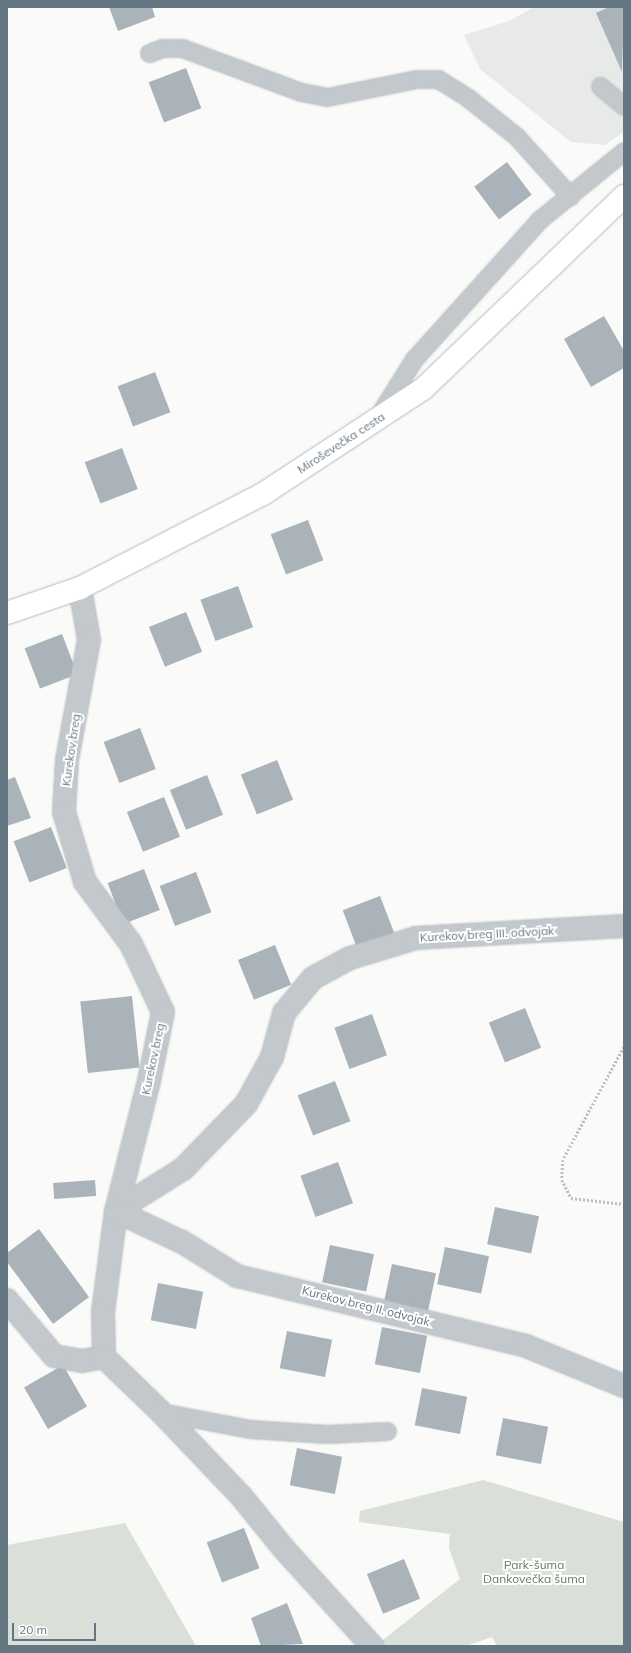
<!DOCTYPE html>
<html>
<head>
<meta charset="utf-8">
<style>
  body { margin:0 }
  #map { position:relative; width:631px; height:1653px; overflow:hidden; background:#fafaf8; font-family:Mulish,sans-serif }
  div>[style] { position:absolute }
  .built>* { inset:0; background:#e8e9e9 }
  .green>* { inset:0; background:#dadfd7 }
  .building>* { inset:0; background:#aab3b9; transform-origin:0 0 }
  .path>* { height:2.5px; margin-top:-1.25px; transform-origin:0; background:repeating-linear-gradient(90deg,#bbbfc2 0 2px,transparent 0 4px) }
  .roads { filter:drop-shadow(0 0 1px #b3babf) drop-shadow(0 0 1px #b3babf) }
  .lane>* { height:17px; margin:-8.5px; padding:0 8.5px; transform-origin:8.5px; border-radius:8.5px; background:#c3c8cc }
  .street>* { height:22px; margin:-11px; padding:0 11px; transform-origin:11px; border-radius:11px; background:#c3c8cc }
  .secondary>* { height:22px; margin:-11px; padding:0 11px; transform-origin:11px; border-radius:11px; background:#fff }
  span { translate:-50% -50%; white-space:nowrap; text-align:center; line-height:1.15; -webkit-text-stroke:4px #fff; paint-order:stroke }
  .street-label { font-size:12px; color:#657683 }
  .park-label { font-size:12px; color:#687a64 }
  .frame { position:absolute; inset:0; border:8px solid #657683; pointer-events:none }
  .scale { position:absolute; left:12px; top:1623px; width:84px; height:18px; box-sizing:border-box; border:2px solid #657683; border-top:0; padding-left:5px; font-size:12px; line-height:14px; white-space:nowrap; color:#657683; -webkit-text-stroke:3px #fff; paint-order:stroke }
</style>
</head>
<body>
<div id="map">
  <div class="built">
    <div style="clip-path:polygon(534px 7px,624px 7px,624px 132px,605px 145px,571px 142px,480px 69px,464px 35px,509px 21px)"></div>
  </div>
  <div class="green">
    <div style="clip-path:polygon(483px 1480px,624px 1522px,624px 1646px,497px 1646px,492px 1637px,466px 1646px,383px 1646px,379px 1643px,460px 1579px,449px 1548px,450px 1534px,359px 1522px,360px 1511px)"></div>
    <div style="clip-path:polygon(125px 1523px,196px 1646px,7px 1646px,7px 1545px)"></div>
  </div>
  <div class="building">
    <div style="clip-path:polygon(109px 7px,152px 7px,155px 17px,118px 31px)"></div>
    <div style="clip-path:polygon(609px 7px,624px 7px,622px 72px,596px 13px)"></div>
    <div style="left:186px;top:68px;width:43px;height:40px;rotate:69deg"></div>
    <div style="left:507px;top:162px;width:41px;height:41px;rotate:53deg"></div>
    <div style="clip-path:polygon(604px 316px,624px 351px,624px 368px,591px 387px,564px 339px)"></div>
    <div style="left:155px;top:372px;width:43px;height:40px;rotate:69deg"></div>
    <div style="left:122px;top:448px;width:44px;height:40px;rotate:69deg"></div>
    <div style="left:308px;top:520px;width:43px;height:40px;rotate:69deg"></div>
    <div style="left:238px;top:586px;width:44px;height:40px;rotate:70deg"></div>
    <div style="left:186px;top:612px;width:43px;height:40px;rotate:68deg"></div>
    <div style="left:62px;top:634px;width:43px;height:40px;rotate:69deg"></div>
    <div style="left:140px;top:728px;width:44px;height:39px;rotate:69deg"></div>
    <div style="left:277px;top:760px;width:43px;height:39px;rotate:68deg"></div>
    <div style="left:207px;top:775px;width:43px;height:40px;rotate:68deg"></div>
    <div style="clip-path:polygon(15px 777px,31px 818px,7px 826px,7px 780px)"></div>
    <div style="left:164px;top:797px;width:43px;height:40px;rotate:68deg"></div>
    <div style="left:51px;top:827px;width:44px;height:40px;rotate:69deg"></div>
    <div style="left:144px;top:869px;width:44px;height:39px;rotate:69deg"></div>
    <div style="left:196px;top:872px;width:43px;height:39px;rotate:69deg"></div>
    <div style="left:380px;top:896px;width:44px;height:40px;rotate:69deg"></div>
    <div style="left:275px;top:945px;width:43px;height:40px;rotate:68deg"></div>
    <div style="left:132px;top:996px;width:72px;height:52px;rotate:84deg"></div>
    <div style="left:525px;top:1008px;width:43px;height:39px;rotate:68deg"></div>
    <div style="left:372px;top:1014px;width:44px;height:40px;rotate:70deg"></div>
    <div style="left:335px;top:1081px;width:43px;height:40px;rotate:69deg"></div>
    <div style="left:338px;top:1162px;width:44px;height:40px;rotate:70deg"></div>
    <div style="left:95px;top:1180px;width:16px;height:42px;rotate:86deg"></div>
    <div style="left:495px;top:1207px;width:45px;height:38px;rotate:12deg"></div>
    <div style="clip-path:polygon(39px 1229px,89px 1297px,53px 1324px,7px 1262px,7px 1253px)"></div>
    <div style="left:330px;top:1245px;width:45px;height:38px;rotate:12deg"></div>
    <div style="left:445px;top:1247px;width:45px;height:38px;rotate:12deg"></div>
    <div style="left:392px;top:1264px;width:45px;height:38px;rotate:12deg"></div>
    <div style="left:158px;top:1283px;width:46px;height:38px;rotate:11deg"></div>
    <div style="left:382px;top:1327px;width:46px;height:38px;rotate:11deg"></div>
    <div style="left:287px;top:1331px;width:46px;height:38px;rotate:11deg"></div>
    <div style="left:63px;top:1365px;width:48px;height:45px;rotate:60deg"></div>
    <div style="left:422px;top:1388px;width:46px;height:38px;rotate:11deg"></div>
    <div style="left:503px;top:1418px;width:46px;height:38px;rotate:11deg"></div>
    <div style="left:297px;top:1448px;width:46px;height:38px;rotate:11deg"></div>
    <div style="left:244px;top:1528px;width:43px;height:40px;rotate:69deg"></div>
    <div style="left:404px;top:1559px;width:43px;height:40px;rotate:68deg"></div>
    <div style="clip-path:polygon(287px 1603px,303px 1644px,261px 1646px,251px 1618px)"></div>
  </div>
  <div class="path">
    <div style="left:624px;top:1047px;width:128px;rotate:118.4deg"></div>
    <div style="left:563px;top:1160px;width:20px;rotate:93deg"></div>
    <div style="left:562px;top:1180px;width:20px;rotate:63deg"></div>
    <div style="left:571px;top:1198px;width:53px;rotate:6.5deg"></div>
  </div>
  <div class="roads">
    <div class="lane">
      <div style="left:149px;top:53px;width:14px;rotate:-21deg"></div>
      <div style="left:162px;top:48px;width:20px"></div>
      <div style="left:182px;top:48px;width:127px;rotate:20.3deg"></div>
      <div style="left:301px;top:92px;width:26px;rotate:11deg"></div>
      <div style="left:327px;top:97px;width:91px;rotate:-11.4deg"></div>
      <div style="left:416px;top:79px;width:22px"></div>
      <div style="left:438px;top:79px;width:36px;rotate:32deg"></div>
      <div style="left:468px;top:98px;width:61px;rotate:38.4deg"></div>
      <div style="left:516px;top:136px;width:81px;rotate:48deg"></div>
      <div style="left:600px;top:86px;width:31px;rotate:40deg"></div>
      <div style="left:377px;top:418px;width:70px;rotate:-57.9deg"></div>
      <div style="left:414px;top:359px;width:187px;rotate:-48deg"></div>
      <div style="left:539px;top:220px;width:109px;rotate:-39.1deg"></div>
      <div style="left:161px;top:1412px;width:91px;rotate:10.8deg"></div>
      <div style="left:250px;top:1429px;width:77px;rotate:3.7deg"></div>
      <div style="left:327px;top:1434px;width:60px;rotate:-2.9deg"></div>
    </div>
    <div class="street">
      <div style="left:80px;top:588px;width:53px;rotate:80.2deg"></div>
      <div style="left:89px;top:640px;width:122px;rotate:100.4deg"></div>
      <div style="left:67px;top:760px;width:52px;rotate:93.3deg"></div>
      <div style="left:64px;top:812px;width:73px;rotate:73.3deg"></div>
      <div style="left:85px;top:882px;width:77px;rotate:53.4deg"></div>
      <div style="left:131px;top:944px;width:75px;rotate:64.8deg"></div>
      <div style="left:163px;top:1012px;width:70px;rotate:101.5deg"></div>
      <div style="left:149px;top:1081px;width:134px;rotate:104.2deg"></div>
      <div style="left:116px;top:1211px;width:103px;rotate:97.3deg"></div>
      <div style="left:103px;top:1313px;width:44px;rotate:88.7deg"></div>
      <div style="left:116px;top:1211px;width:79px;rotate:-32.1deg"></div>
      <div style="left:183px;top:1169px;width:91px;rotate:-45.9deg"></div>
      <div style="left:246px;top:1104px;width:54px;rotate:-61deg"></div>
      <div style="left:272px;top:1057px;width:46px;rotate:-74.7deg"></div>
      <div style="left:284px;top:1013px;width:45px;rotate:-50.4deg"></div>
      <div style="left:313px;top:978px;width:42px;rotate:-28.4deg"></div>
      <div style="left:350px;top:958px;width:69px;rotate:-16.9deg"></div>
      <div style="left:416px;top:938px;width:208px;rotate:-3.3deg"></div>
      <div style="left:116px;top:1211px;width:73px;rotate:25.2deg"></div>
      <div style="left:182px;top:1242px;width:65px;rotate:31.7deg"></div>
      <div style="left:237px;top:1276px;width:297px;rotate:13.6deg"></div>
      <div style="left:526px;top:1346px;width:106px;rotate:22.2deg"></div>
      <div style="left:7px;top:1300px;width:73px;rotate:50deg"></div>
      <div style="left:54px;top:1356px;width:28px;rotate:10deg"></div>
      <div style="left:82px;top:1361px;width:22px;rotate:-10deg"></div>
      <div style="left:104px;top:1357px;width:79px;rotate:44deg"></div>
      <div style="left:161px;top:1412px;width:116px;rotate:46.4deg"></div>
      <div style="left:241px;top:1496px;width:68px;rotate:50.9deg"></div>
      <div style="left:284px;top:1549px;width:131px;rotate:47.8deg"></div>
    </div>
    <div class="secondary">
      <div style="left:7px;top:613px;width:77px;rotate:-18.9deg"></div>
      <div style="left:80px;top:588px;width:206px;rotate:-27.2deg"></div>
      <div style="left:263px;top:494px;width:191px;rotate:-33.3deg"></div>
      <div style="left:423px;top:389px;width:279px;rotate:-43.8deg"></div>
    </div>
  </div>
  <div class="street-label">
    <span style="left:341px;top:443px;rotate:-33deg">Miroševečka cesta</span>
    <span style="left:71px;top:750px;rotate:-82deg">Kurekov breg</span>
    <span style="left:487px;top:934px;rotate:-3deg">Kurekov breg III. odvojak</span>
    <span style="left:153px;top:1059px;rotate:-78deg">Kurekov breg</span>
    <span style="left:366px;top:1306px;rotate:14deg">Kurekov breg II. odvojak</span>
  </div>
  <div class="park-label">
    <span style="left:534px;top:1572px">Park-šuma<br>Dankovečka šuma</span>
  </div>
  <div class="frame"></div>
  <div class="scale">20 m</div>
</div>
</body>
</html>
